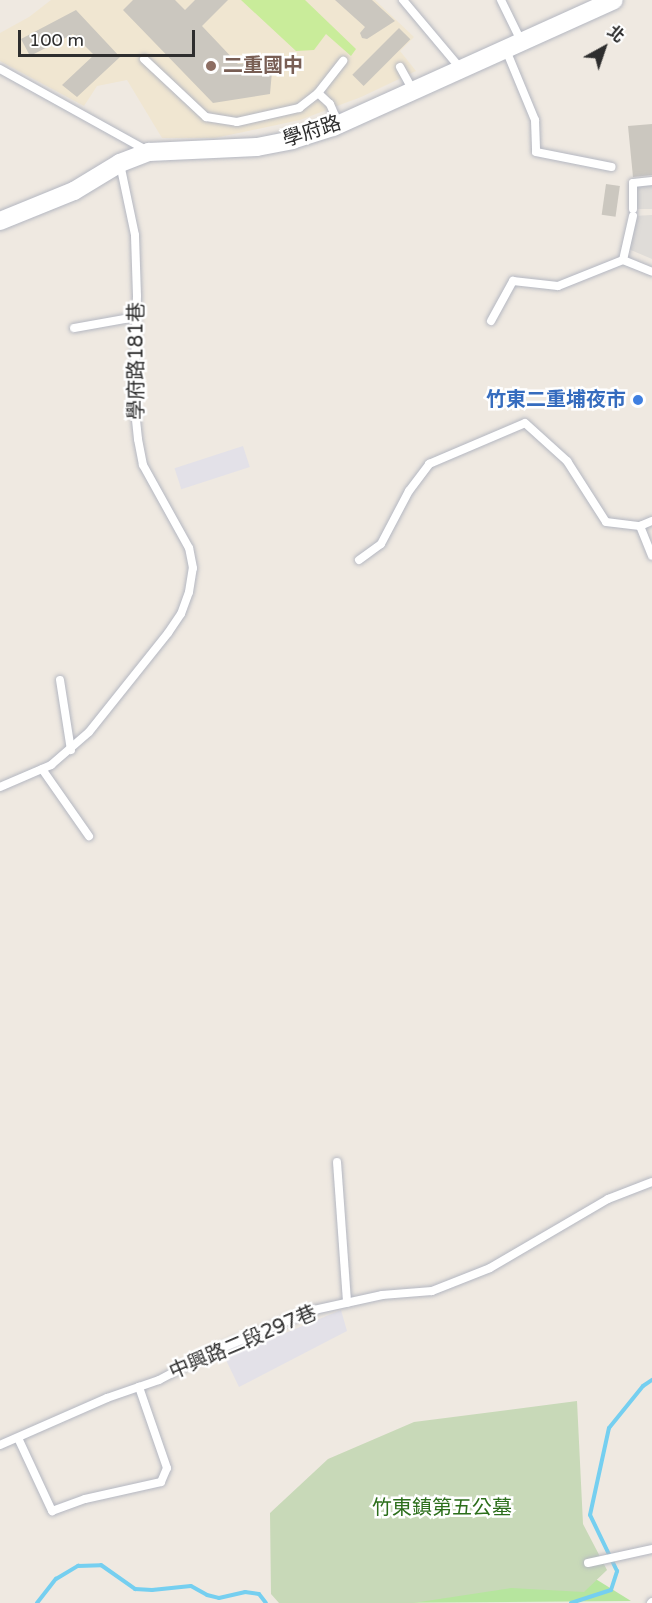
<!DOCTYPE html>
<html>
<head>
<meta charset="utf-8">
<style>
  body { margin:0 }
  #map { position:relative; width:652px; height:1603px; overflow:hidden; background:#efe9e1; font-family:"Varela Round","Noto Sans TC",sans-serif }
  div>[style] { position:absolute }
  .industrial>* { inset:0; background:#e3e1e8; transform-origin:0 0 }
  .education>* { inset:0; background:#f0e6d1 }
  .green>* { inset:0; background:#b6e59e }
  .cemetery>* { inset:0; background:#c8d9b8 }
  .pitch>* { inset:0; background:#c9ec9a }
  .plaza>* { inset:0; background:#dfdcd8; transform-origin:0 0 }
  .stream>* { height:4px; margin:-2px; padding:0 2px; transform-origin:2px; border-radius:2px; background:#75cff0 }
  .building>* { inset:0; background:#cbc7bf; transform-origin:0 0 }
  .roads { filter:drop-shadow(0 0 2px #b4b7c1) drop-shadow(0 0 2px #b4b7c1) }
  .service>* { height:8px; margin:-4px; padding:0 4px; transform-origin:4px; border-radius:4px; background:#fff }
  .tertiary>* { height:18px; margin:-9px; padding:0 9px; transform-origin:9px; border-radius:9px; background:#fff }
  .dots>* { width:16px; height:16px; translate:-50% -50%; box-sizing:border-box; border:3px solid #fff; border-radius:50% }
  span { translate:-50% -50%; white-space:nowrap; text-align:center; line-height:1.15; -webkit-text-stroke:5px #fff; paint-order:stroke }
  .education-label { font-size:20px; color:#785e54; font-weight:700 }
  .left { translate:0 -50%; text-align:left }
  .street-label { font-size:20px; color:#2e2e2e }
  .shop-label { font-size:20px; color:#366cbe; font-weight:700 }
  .right { translate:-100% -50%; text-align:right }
  .park-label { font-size:20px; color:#2c6e1b }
  .north { position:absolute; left:574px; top:18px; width:60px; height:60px; -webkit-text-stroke:4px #fff; paint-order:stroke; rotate:40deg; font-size:16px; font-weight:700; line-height:24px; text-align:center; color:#2e2e2e }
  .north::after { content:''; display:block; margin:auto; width:21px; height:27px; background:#2e2e2e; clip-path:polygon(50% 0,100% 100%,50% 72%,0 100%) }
  .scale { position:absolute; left:18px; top:30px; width:177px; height:27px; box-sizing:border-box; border:3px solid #2e2e2e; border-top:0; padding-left:8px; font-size:18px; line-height:21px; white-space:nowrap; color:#2e2e2e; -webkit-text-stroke:4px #fff; paint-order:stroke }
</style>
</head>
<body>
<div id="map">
  <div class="industrial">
    <div style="left:243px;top:446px;width:22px;height:72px;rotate:72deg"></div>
    <div style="clip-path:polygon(341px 1310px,347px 1331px,239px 1387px,225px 1358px)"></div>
  </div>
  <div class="education">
    <div style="clip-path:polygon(51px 0,375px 0,414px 37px,400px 51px,416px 71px,361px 97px,300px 120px,215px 138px,162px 138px,127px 80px,97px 86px,84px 106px,0 61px,0 33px,29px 17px)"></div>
  </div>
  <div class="green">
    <div style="clip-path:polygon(525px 1535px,631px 1601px,362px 1603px)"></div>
  </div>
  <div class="cemetery">
    <div style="clip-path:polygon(577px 1401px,583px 1524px,607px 1570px,584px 1592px,511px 1588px,413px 1603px,279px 1603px,271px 1594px,270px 1513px,328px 1459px,414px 1422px)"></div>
  </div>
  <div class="pitch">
    <div style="clip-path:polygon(241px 0,305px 0,356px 49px,351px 56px,326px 34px,314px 50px,296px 51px)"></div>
  </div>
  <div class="plaza">
    <div style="left:652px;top:178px;width:31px;height:19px;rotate:90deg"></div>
    <div style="clip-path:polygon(652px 215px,652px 259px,626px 248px,633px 216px)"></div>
  </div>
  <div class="stream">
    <div style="left:37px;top:1603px;width:31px;rotate:-52deg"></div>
    <div style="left:56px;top:1579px;width:26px;rotate:-31deg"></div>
    <div style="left:78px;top:1566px;width:23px;rotate:-2deg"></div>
    <div style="left:101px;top:1565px;width:42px;rotate:35.2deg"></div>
    <div style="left:135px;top:1589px;width:17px;rotate:3deg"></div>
    <div style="left:152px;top:1590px;width:39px;rotate:-6deg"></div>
    <div style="left:191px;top:1586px;width:18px;rotate:29deg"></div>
    <div style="left:207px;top:1595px;width:12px;rotate:14deg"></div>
    <div style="left:219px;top:1598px;width:27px;rotate:-13deg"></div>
    <div style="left:245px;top:1592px;width:14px;rotate:8deg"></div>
    <div style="left:259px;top:1594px;width:11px;rotate:52deg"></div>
    <div style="left:571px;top:1603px;width:42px;rotate:-18deg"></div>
    <div style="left:611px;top:1590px;width:20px;rotate:-72deg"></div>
    <div style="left:617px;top:1571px;width:62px;rotate:-115.7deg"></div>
    <div style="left:590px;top:1515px;width:89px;rotate:-77.7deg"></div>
    <div style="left:609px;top:1428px;width:54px;rotate:-51deg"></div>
    <div style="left:643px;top:1386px;width:11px;rotate:-34deg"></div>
  </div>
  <div class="building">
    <div style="clip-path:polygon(133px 0,175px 0,185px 10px,195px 0,228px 0,202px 26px,238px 64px,273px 60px,270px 94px,213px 103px,123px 10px)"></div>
    <div style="clip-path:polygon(335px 0,372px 0,395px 21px,367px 39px,362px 38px,360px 33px,365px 27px)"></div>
    <div style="clip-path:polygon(76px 10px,120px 57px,77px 97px,62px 85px,94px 55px,73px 34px,30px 56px,21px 39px)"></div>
    <div style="left:399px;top:28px;width:16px;height:66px;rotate:45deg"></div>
    <div style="clip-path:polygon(652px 124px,652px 175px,633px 177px,628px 126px)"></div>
    <div style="left:606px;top:184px;width:14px;height:31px;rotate:8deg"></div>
  </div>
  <div class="roads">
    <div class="service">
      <div style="left:403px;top:0;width:89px;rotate:50deg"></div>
      <div style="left:501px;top:0;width:46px;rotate:64deg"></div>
      <div style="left:506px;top:50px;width:76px;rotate:67.5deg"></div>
      <div style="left:535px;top:120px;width:32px;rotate:88deg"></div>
      <div style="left:536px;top:152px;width:77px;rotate:11.2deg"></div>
      <div style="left:144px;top:59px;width:85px;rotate:43.1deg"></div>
      <div style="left:206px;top:117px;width:31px;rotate:9deg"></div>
      <div style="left:237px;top:122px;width:64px;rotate:-12.7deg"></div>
      <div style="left:299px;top:108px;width:24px;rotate:-38deg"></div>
      <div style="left:318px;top:93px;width:41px;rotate:-52deg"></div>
      <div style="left:400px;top:67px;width:26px;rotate:61deg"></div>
      <div style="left:0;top:69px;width:169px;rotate:29deg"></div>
      <div style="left:318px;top:93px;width:16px;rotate:43deg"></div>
      <div style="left:330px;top:104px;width:21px;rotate:67deg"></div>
      <div style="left:633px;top:209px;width:26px;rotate:-90deg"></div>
      <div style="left:633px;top:183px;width:19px;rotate:-6deg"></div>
      <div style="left:633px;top:216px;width:45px;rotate:102.8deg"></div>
      <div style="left:623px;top:260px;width:31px;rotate:22deg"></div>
      <div style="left:491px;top:321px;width:46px;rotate:-61.2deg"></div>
      <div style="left:513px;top:281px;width:45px;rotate:6.3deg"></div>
      <div style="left:558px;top:286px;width:70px;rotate:-21.8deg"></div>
      <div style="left:74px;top:328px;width:63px;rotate:-10.1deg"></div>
      <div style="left:640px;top:526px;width:32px;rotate:68deg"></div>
      <div style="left:359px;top:560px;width:27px;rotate:-36deg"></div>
      <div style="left:381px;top:544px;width:60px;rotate:-62.2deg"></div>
      <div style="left:409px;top:491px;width:34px;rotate:-53deg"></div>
      <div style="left:429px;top:464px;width:104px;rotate:-23.1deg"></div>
      <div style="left:525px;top:423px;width:57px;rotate:42.1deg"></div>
      <div style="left:567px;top:461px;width:72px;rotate:57.4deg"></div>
      <div style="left:606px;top:522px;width:34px;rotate:7deg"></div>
      <div style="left:640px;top:526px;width:13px;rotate:-23deg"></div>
      <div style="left:60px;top:680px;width:71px;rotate:81.1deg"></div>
      <div style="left:42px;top:769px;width:82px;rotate:55deg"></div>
      <div style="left:0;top:787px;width:56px;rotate:-23.3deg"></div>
      <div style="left:51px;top:765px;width:50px;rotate:-41deg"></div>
      <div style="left:89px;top:732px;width:127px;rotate:-51.4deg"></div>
      <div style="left:168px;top:633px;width:23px;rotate:-56deg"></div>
      <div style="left:181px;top:614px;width:23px;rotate:-70deg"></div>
      <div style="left:189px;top:592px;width:24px;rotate:-81deg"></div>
      <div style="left:193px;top:568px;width:20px;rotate:-101deg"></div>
      <div style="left:189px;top:548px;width:95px;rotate:-119deg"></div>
      <div style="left:143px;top:465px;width:26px;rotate:-101deg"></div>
      <div style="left:138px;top:439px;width:36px;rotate:-96deg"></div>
      <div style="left:134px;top:403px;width:107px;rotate:-88.4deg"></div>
      <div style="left:137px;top:296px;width:61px;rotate:-91.9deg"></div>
      <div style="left:135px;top:235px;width:73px;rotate:-101.9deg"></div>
      <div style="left:337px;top:1162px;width:141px;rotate:85.9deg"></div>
      <div style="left:18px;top:1438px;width:81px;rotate:65deg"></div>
      <div style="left:52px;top:1511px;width:35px;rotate:-20deg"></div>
      <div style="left:85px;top:1499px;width:78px;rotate:-12.6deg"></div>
      <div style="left:161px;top:1482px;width:15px;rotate:-67deg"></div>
      <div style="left:167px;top:1468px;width:86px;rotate:-109.1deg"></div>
      <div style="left:0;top:1445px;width:117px;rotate:-23.7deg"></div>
      <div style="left:107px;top:1398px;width:55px;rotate:-19.1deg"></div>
      <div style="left:159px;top:1380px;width:58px;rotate:-27.9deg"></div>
      <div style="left:210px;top:1353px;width:113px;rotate:-22.5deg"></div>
      <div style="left:314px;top:1310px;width:70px;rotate:-12.4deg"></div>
      <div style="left:382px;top:1295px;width:50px;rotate:-4.6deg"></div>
      <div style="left:432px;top:1291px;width:62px;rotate:-21.6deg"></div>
      <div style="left:490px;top:1268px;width:137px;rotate:-30.3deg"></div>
      <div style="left:608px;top:1199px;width:47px;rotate:-21.1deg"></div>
      <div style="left:588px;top:1563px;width:66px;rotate:-12.3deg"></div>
      <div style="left:651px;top:1603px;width:1px;rotate:-45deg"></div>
    </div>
    <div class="tertiary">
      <div style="left:0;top:221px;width:80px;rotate:-22.1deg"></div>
      <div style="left:74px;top:191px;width:54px;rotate:-31.3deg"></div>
      <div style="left:120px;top:163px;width:31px;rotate:-21deg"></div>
      <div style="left:149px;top:152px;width:108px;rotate:-2.7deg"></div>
      <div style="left:257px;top:147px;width:36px;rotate:-11deg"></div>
      <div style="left:292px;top:140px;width:43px;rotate:-17.6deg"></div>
      <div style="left:333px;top:127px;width:308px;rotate:-24.3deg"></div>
    </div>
  </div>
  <div class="dots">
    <div style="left:211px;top:66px;background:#8d6e63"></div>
    <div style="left:638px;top:400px;background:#3f7fe0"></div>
  </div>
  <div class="education-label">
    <span class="left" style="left:223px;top:66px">二重國中</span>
  </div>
  <div class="street-label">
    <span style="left:312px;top:132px;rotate:-18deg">學府路</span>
    <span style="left:137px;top:361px;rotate:-90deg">學府路181巷</span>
    <span style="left:243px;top:1343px;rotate:-23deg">中興路二段297巷</span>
  </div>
  <div class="shop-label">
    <span class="right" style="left:626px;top:400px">竹東二重埔夜市</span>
  </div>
  <div class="park-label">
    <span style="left:442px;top:1508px">竹東鎮第五公墓</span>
  </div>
  <div class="north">北</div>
  <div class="scale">100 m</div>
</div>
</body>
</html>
